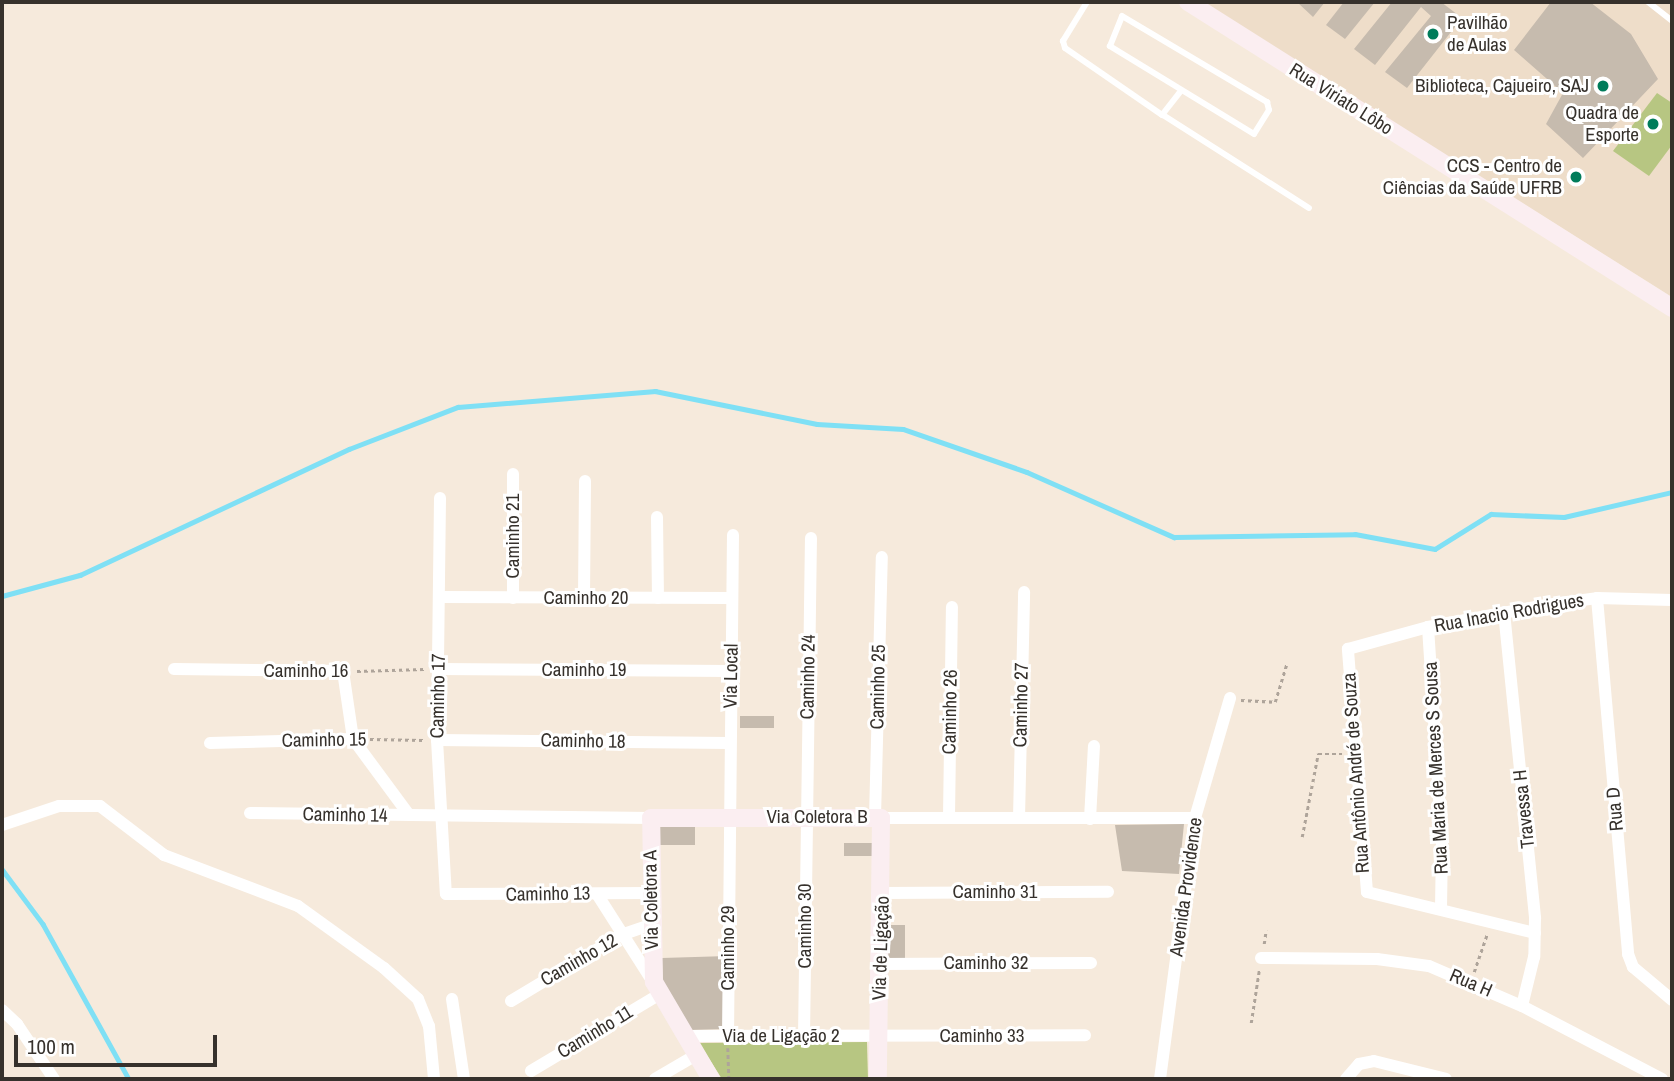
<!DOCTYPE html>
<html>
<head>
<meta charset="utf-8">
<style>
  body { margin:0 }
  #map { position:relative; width:1674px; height:1081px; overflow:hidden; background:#f6eadc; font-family:"Archivo Narrow",sans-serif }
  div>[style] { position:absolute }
  .built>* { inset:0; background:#eeddc9 }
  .green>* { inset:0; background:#b7c682 }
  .stream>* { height:4.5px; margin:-2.25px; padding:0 2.25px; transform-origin:2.25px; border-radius:2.25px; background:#7fe0f5 }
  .building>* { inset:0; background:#c6bbae; transform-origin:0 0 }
  .path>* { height:2.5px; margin-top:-1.25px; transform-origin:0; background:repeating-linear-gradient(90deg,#aea49a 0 3.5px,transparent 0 7px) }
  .lane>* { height:6px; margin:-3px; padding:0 3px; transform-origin:3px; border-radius:3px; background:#fff }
  .street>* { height:12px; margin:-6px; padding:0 6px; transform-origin:6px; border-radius:6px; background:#fff }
  .secondary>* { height:18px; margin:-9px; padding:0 9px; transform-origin:9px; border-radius:9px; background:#fbeef1 }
  .dots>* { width:19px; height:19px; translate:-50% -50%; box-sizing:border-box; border:4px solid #fff; border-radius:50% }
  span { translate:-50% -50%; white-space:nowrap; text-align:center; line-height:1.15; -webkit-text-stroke:6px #fff; paint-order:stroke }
  .poi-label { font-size:19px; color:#36312c }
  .left { translate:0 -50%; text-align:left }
  .right { translate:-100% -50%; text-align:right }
  .street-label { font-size:19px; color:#36312c }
  .frame { position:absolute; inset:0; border:4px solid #36312c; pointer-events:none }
  .scale { position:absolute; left:14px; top:1035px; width:203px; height:32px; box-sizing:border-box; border:4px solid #36312c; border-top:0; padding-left:9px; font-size:21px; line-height:24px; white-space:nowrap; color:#36312c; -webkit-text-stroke:5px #fff; paint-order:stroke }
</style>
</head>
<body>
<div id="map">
  <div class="built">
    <div style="clip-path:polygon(1200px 2px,1672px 2px,1672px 297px,1289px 57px)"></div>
  </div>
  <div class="green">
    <div style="clip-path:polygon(1657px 93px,1672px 103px,1672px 145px,1649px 176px,1613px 151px)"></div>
    <div style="clip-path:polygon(867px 1042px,868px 1079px,722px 1079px,699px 1043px)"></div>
  </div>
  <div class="stream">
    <div style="left:2px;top:596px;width:81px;rotate:-15.1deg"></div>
    <div style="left:80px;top:575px;width:297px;rotate:-25.1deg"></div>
    <div style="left:349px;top:449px;width:117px;rotate:-21.1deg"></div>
    <div style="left:458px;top:407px;width:198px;rotate:-4.6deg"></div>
    <div style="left:655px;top:391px;width:165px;rotate:11.5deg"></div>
    <div style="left:817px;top:424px;width:86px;rotate:3.3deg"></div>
    <div style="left:903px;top:429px;width:131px;rotate:19.1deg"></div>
    <div style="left:1027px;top:472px;width:161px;rotate:23.9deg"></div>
    <div style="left:1174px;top:537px;width:181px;rotate:-0.9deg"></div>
    <div style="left:1355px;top:534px;width:81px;rotate:10.6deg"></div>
    <div style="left:1435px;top:549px;width:66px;rotate:-32deg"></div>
    <div style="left:1491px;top:514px;width:73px;rotate:2.4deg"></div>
    <div style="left:1564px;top:517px;width:111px;rotate:-13deg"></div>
    <div style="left:2px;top:869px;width:69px;rotate:53.3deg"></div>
    <div style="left:43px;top:924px;width:177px;rotate:61deg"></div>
  </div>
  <div class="building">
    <div style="clip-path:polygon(1297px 2px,1325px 2px,1313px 17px)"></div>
    <div style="clip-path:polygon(1344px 2px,1375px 2px,1345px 39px,1326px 25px)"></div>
    <div style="clip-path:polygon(1392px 2px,1441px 2px,1462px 18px,1407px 88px,1385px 72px,1431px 16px,1421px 7px,1375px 65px,1354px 49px)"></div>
    <div style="clip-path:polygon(1551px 2px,1590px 2px,1631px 34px,1658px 79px,1583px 158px,1546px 124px,1563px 93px,1514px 50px)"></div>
    <div style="left:740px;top:716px;width:34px;height:12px"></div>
    <div style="clip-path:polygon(1184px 824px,1179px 874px,1122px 871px,1115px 825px)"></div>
    <div style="left:657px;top:825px;width:38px;height:20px"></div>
    <div style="left:876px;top:843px;width:13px;height:32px;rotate:90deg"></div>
    <div style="left:887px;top:925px;width:18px;height:35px"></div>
    <div style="clip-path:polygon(728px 956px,728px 1029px,689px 1030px,663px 983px,662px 958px)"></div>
  </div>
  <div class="path">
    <div style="left:357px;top:671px;width:67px;rotate:-1.7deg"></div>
    <div style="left:1241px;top:700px;width:34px;rotate:3deg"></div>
    <div style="left:1275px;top:702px;width:39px;rotate:-73deg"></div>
    <div style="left:370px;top:739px;width:53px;rotate:1.1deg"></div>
    <div style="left:1302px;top:837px;width:85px;rotate:-79.1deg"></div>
    <div style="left:1318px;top:754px;width:27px"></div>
    <div style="left:1264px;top:944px;width:14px;rotate:-82deg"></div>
    <div style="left:1474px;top:972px;width:39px;rotate:-71deg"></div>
    <div style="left:1251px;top:1023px;width:53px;rotate:-81.3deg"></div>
    <div style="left:728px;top:1048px;width:31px;rotate:88deg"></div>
  </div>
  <div class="lane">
    <div style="left:1087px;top:2px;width:46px;rotate:121.6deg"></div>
    <div style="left:1063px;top:41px;width:7px;rotate:74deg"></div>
    <div style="left:1065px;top:48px;width:118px;rotate:34.6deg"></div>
    <div style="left:1162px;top:115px;width:31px;rotate:-52deg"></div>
    <div style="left:1648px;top:2px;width:31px;rotate:38deg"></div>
    <div style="left:1122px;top:16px;width:169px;rotate:30.7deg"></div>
    <div style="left:1267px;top:102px;width:8px;rotate:76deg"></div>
    <div style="left:1269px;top:110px;width:28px;rotate:122deg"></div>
    <div style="left:1254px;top:134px;width:169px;rotate:-148.6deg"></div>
    <div style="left:1110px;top:46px;width:32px;rotate:-68deg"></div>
    <div style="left:1163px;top:115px;width:173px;rotate:32.5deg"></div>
  </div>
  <div class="street">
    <div style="left:440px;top:498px;width:242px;rotate:90.7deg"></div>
    <div style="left:437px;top:740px;width:154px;rotate:86.7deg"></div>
    <div style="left:446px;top:894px;width:204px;rotate:-0.3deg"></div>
    <div style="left:657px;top:517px;width:81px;rotate:89.3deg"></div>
    <div style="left:440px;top:597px;width:292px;rotate:0.2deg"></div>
    <div style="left:513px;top:598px;width:124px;rotate:-90deg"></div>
    <div style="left:584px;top:598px;width:117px;rotate:-89.5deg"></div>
    <div style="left:1597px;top:598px;width:357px;rotate:85deg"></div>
    <div style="left:1628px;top:954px;width:14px;rotate:69deg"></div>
    <div style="left:1633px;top:967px;width:51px;rotate:40.2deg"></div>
    <div style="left:1504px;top:612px;width:308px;rotate:84.2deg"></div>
    <div style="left:1535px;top:918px;width:39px;rotate:91deg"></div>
    <div style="left:1534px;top:957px;width:50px;rotate:103.8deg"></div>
    <div style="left:1428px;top:627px;width:218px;rotate:86.3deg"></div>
    <div style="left:1442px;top:845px;width:64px;rotate:90.9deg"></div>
    <div style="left:174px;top:669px;width:169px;rotate:0.7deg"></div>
    <div style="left:343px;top:671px;width:69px;rotate:81.6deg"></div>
    <div style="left:353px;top:739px;width:94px;rotate:53.6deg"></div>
    <div style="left:438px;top:669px;width:293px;rotate:0.4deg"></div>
    <div style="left:437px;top:740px;width:292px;rotate:0.6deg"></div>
    <div style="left:210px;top:743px;width:143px;rotate:-1.6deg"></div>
    <div style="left:250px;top:813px;width:401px;rotate:0.7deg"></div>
    <div style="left:875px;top:817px;width:260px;rotate:-88.5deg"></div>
    <div style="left:949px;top:817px;width:210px;rotate:-89.2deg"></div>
    <div style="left:881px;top:818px;width:314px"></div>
    <div style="left:1019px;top:818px;width:226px;rotate:-88.7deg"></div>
    <div style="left:1090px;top:819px;width:73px;rotate:-86.9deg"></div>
    <div style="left:2px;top:825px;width:60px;rotate:-18.4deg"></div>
    <div style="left:59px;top:806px;width:41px"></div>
    <div style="left:100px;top:806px;width:81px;rotate:37.4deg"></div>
    <div style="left:164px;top:855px;width:143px;rotate:20.8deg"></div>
    <div style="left:298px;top:906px;width:106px;rotate:35.8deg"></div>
    <div style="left:384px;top:968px;width:46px;rotate:42.4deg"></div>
    <div style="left:418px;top:999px;width:29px;rotate:68deg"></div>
    <div style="left:429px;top:1026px;width:53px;rotate:84.6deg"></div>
    <div style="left:883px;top:893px;width:225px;rotate:-0.3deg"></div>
    <div style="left:597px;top:894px;width:104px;rotate:57.5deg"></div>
    <div style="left:1535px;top:933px;width:173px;rotate:-166.3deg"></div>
    <div style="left:1367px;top:892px;width:244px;rotate:-94.5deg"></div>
    <div style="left:1348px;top:649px;width:83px;rotate:-15.4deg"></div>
    <div style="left:1428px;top:627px;width:120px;rotate:-10.6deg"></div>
    <div style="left:1546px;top:605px;width:51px;rotate:-7.8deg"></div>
    <div style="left:1597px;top:598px;width:75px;rotate:1.5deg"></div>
    <div style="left:1261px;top:958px;width:116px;rotate:0.5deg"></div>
    <div style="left:1377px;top:959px;width:52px;rotate:7.7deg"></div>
    <div style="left:1429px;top:966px;width:101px;rotate:23.3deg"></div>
    <div style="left:1522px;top:1006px;width:158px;rotate:27.5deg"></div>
    <div style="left:880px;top:964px;width:211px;rotate:-0.3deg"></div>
    <div style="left:452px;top:999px;width:81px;rotate:81.5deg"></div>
    <div style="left:511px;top:1001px;width:128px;rotate:-31deg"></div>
    <div style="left:621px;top:935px;width:31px;rotate:-19deg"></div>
    <div style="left:2px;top:1010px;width:21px;rotate:43deg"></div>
    <div style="left:17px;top:1024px;width:66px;rotate:56.1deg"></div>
    <div style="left:685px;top:1036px;width:400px;rotate:-0.1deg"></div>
    <div style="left:728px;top:1036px;width:501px;rotate:-89.43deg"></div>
    <div style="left:804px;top:1037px;width:499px;rotate:-89.2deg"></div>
    <div style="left:531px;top:1071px;width:150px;rotate:-30.8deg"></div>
    <div style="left:655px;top:1079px;width:48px;rotate:-30.3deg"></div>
    <div style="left:1160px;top:1079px;width:263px;rotate:-82.4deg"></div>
    <div style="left:1195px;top:818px;width:125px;rotate:-73.7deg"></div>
    <div style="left:1346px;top:1079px;width:20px;rotate:-49deg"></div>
    <div style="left:1359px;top:1064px;width:15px;rotate:-11deg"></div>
    <div style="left:1374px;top:1061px;width:74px;rotate:14deg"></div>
  </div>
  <div class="secondary">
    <div style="left:1188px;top:2px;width:573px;rotate:32.3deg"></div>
    <div style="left:711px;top:1079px;width:113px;rotate:-120.4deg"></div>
    <div style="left:654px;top:982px;width:164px;rotate:-91deg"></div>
    <div style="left:651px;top:818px;width:230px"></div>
    <div style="left:881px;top:818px;width:261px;rotate:90.7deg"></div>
  </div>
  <div class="dots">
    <div style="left:1433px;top:34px;background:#007c5a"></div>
    <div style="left:1603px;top:86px;background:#007c5a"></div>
    <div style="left:1653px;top:124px;background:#007c5a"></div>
    <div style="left:1576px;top:177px;background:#007c5a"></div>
  </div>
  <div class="poi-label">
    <span class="left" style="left:1447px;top:34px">Pavilhão<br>de Aulas</span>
    <span class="right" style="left:1589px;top:86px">Biblioteca, Cajueiro, SAJ</span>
    <span class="right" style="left:1639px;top:124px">Quadra de<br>Esporte</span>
    <span class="right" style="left:1562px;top:177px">CCS - Centro de<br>Ciências da Saúde UFRB</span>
  </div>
  <div class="street-label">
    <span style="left:1341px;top:99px;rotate:32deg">Rua Viriato Lôbo</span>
    <span style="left:513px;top:536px;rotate:-90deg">Caminho 21</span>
    <span style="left:586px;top:598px">Caminho 20</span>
    <span style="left:1509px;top:613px;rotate:-10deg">Rua Inacio Rodrigues</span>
    <span style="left:584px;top:670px">Caminho 19</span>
    <span style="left:306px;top:671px">Caminho 16</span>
    <span style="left:731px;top:676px;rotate:-89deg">Via Local</span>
    <span style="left:808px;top:677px;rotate:-89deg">Caminho 24</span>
    <span style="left:878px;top:687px;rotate:-89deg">Caminho 25</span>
    <span style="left:438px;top:696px;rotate:-89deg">Caminho 17</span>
    <span style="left:1021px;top:705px;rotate:-89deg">Caminho 27</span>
    <span style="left:950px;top:712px;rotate:-89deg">Caminho 26</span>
    <span style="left:324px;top:740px;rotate:-1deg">Caminho 15</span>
    <span style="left:583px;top:741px;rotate:1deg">Caminho 18</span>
    <span style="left:1436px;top:768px;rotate:-93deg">Rua Maria de Merces S Sousa</span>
    <span style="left:1356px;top:773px;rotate:-94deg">Rua Antônio André de Souza</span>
    <span style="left:1524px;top:809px;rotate:-96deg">Travessa H</span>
    <span style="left:1615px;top:809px;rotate:-95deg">Rua D</span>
    <span style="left:345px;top:815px;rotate:1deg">Caminho 14</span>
    <span style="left:817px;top:817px">Via Coletora B</span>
    <span style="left:1186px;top:887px;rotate:-82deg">Avenida Providence</span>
    <span style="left:995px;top:892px">Caminho 31</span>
    <span style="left:548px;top:894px;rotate:-1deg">Caminho 13</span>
    <span style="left:651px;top:900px;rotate:-91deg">Via Coletora A</span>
    <span style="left:805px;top:926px;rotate:-90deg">Caminho 30</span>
    <span style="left:728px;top:948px;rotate:-90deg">Caminho 29</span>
    <span style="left:881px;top:948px;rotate:-88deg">Via de Ligação</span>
    <span style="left:579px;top:960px;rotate:-30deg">Caminho 12</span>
    <span style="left:986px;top:963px">Caminho 32</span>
    <span style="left:1471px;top:983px;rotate:23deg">Rua H</span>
    <span style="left:595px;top:1032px;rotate:-31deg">Caminho 11</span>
    <span style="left:781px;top:1036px">Via de Ligação 2</span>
    <span style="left:982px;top:1036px">Caminho 33</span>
  </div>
  <div class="frame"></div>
  <div class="scale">100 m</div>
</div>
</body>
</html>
